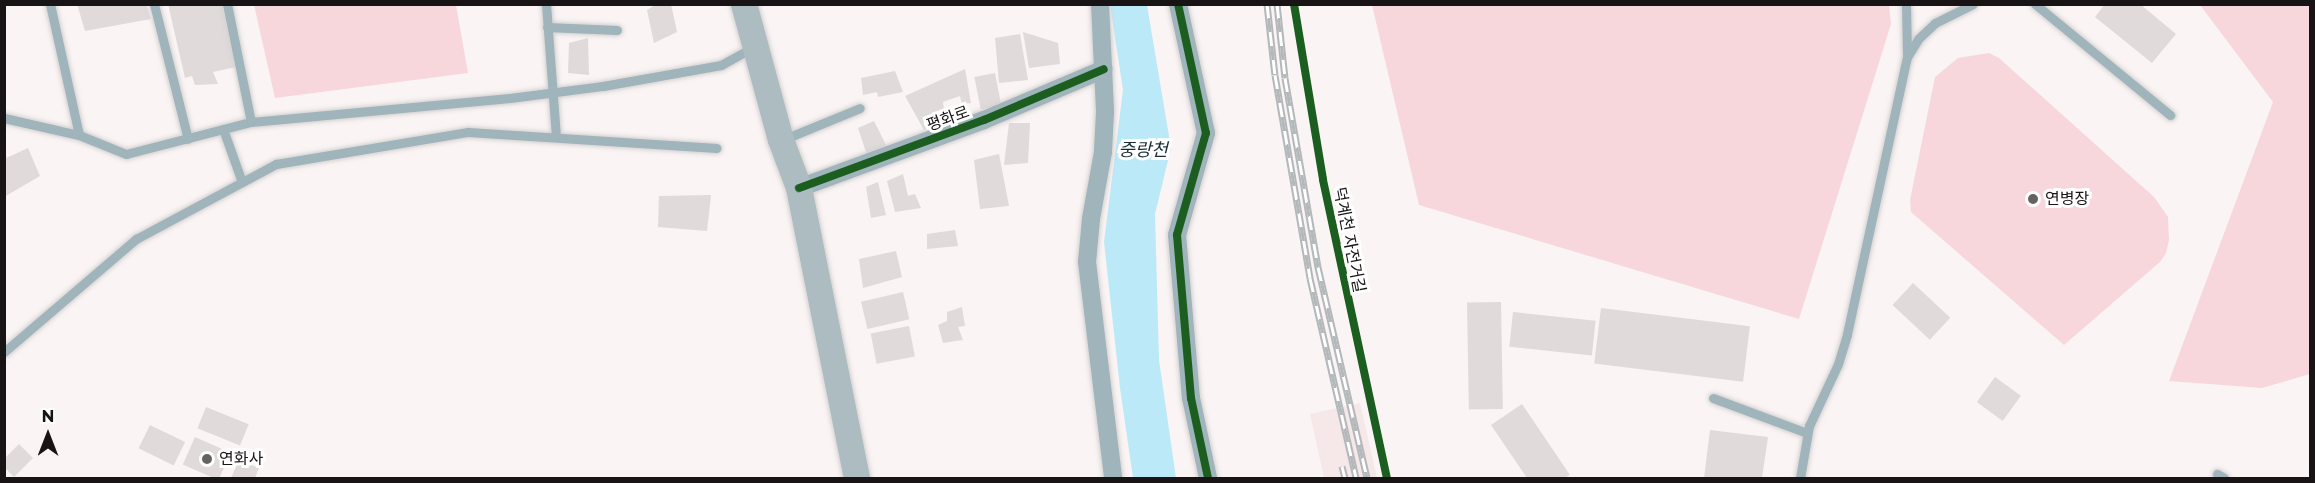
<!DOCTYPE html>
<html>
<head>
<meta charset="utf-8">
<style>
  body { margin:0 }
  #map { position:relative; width:2315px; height:483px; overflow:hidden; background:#faf4f4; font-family:Montserrat,"Noto Sans KR",sans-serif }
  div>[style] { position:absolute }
  .built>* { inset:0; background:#f6e7e8 }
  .green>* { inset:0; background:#f7d7db }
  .water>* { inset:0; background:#bce9f8 }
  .building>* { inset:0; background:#e0dada; transform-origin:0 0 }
  .roads { filter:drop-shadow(0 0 2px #d5d1d1) drop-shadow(0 0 2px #d5d1d1) }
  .lane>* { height:9px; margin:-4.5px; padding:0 4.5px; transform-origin:4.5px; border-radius:4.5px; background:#9fb4bb }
  .street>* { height:18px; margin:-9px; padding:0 9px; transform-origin:9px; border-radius:9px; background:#9fb4bb }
  .secondary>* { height:26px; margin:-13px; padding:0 13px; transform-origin:13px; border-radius:13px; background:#acbcc1 }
  .rail>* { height:7px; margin-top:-3.5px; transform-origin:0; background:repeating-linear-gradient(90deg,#fff 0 14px,#b3b8ba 0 28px); box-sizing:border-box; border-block:2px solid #b3b8ba }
  .cycleway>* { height:8px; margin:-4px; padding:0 4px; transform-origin:4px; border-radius:4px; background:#1b5e20 }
  .dots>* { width:16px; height:16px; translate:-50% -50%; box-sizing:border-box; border:3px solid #fff; border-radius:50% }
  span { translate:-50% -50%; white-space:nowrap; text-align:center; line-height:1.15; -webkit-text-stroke:6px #fff; paint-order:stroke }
  .street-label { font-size:16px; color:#181314 }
  .poi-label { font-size:16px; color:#181314 }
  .left { translate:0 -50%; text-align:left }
  .water-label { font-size:18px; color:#182d34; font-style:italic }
  .frame { position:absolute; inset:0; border:6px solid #181314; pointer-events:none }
  .north { position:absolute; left:18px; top:405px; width:60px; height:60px; -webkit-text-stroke:4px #fff; paint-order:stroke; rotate:0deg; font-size:16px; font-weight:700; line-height:24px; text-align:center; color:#181314 }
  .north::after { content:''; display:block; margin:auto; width:21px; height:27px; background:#181314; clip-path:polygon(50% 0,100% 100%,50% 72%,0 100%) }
</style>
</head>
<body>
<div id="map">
  <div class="built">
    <div style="clip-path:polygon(1360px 403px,1377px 478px,1324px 478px,1310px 414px)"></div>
  </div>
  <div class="green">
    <div style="clip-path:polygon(254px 5px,456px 5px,468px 73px,275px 98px)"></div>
    <div style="clip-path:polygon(1372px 5px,1889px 5px,1891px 24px,1799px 319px,1419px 205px)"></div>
    <div style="clip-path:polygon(2200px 5px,2310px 5px,2310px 374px,2262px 388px,2169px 381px,2273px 102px)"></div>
    <div style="clip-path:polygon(1989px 53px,1999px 58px,2154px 197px,2168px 217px,2169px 240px,2166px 253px,2160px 262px,2064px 345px,1911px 212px,1910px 200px,1935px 77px,1958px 58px)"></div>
  </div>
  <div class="water">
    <div style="clip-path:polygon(1110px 5px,1147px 5px,1171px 148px,1155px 214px,1159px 360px,1176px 478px,1133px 478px,1120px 388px,1104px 242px,1123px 90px)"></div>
  </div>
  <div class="building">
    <div style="clip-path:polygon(77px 4px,146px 4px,151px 19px,85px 31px)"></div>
    <div style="clip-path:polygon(168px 4px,222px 4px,236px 67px,213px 72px,218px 84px,195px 85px,192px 76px,185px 78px)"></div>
    <div style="clip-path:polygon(657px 4px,671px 4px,677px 32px,654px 43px,647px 10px)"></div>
    <div style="clip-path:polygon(2105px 4px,2140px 4px,2176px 34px,2152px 63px,2095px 17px)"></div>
    <div style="clip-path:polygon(1023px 32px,1058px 43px,1060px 64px,1029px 68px)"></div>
    <div style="clip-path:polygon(1020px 34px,1028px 80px,999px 83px,995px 38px)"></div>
    <div style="clip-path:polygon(588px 38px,589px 75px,568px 73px,569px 43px)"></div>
    <div style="clip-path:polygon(965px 69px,971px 103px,962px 104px,960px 96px,943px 102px,945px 119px,924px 130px,905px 96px)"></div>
    <div style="clip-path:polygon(895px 71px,903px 92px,878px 97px,877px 92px,863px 95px,861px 78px)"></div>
    <div style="left:995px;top:73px;width:33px;height:21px;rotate:79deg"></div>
    <div style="clip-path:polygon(874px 121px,887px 147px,867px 155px,858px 128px)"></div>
    <div style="clip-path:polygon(1009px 123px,1030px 123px,1028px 163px,1004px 165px)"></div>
    <div style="clip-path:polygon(28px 148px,40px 176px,4px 197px,4px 159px)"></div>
    <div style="clip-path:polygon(999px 154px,1009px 206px,980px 209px,974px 160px)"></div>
    <div style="clip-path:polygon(903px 174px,908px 196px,915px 194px,921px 208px,895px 212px,887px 181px)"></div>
    <div style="clip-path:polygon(878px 182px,886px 215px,871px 218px,866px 187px)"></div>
    <div style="clip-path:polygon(711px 195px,707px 231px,658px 227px,659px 196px)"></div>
    <div style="clip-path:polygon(955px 230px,958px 246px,927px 249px,927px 234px)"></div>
    <div style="clip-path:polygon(896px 251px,902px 277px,863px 288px,859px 259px)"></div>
    <div style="left:1913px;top:283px;width:51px;height:30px;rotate:43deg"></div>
    <div style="left:903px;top:292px;width:28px;height:43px;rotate:77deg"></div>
    <div style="left:1501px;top:302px;width:107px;height:34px;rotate:89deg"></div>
    <div style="clip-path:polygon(962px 307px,965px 326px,958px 327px,963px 340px,943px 343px,938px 325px,947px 321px,947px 312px)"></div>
    <div style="left:1601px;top:308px;width:150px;height:56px;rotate:7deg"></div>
    <div style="left:1513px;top:312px;width:83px;height:35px;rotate:6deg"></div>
    <div style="left:909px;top:326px;width:31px;height:39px;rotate:79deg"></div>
    <div style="left:1995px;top:377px;width:32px;height:31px;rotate:36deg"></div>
    <div style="clip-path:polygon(1522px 404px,1570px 475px,1564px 478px,1527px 478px,1491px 425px)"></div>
    <div style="left:206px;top:407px;width:46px;height:23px;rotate:22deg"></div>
    <div style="left:150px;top:425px;width:39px;height:26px;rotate:26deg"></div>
    <div style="clip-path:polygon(1710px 430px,1768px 437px,1762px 478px,1704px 478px)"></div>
    <div style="left:195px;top:437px;width:39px;height:30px;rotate:24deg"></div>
    <div style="clip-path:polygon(19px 444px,33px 458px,14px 477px,4px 467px,4px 459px)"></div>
    <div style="clip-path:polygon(239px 460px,259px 468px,255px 478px,231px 478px)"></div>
  </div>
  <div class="roads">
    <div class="lane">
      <div style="left:50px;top:4px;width:134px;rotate:77.5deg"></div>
      <div style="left:79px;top:135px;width:51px;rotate:22deg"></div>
      <div style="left:126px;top:154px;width:129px;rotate:-14.4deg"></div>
      <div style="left:251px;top:122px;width:260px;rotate:-5.3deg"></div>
      <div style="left:510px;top:98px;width:94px;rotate:-7.4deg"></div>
      <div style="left:603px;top:86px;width:120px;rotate:-10.1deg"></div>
      <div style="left:721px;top:65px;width:37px;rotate:-29deg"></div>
      <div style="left:154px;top:4px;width:139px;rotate:75.9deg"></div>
      <div style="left:227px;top:4px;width:120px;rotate:78.5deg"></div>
      <div style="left:546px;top:4px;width:133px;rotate:85.7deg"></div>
      <div style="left:1906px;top:4px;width:53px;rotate:88.9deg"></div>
      <div style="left:2035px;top:4px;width:175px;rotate:39.4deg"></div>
      <div style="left:547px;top:27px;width:70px;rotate:2.5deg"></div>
      <div style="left:4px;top:118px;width:77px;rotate:12.8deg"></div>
      <div style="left:223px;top:129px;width:56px;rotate:70.3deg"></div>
      <div style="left:782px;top:140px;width:84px;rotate:-22.3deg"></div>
      <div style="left:4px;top:352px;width:174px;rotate:-40.6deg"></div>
      <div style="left:136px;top:239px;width:159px;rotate:-28.2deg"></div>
      <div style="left:276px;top:164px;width:195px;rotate:-9.5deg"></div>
      <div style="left:468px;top:132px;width:249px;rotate:3.7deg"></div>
      <div style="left:1713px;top:398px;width:100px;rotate:20.4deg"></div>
      <div style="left:2217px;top:474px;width:8px;rotate:30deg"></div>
      <div style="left:1800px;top:478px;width:53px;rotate:-80.2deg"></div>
      <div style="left:1809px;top:426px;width:68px;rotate:-64.9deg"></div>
      <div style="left:1838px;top:364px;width:31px;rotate:-73deg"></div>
      <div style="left:1847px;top:334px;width:283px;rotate:-77.8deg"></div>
      <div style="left:1907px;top:57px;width:22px;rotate:-58deg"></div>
      <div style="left:1919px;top:38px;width:22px;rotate:-43deg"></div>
      <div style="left:1935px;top:23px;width:42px;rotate:-26.6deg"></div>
    </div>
    <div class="street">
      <div style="left:1100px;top:4px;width:108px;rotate:87.3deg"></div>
      <div style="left:1105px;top:112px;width:40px;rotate:92.9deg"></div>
      <div style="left:1103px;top:152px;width:68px;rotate:100.2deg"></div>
      <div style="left:1091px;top:219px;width:43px;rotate:95.3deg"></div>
      <div style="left:1087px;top:262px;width:218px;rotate:83.1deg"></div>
      <div style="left:1178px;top:4px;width:132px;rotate:77.8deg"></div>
      <div style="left:1206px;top:133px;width:106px;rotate:105.9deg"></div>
      <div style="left:1177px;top:235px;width:164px;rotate:85.1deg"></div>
      <div style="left:1191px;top:398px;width:82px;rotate:78deg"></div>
      <div style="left:799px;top:188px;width:197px;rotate:-20.2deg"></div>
      <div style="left:984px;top:120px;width:130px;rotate:-23deg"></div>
    </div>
    <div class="secondary">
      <div style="left:744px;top:4px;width:141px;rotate:74.8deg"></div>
      <div style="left:781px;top:140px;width:51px;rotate:69.4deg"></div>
      <div style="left:799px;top:188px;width:296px;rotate:78.7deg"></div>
    </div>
  </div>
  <div class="rail">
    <div style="left:1267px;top:4px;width:71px;rotate:83.6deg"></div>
    <div style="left:1275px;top:75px;width:206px;rotate:80.2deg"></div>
    <div style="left:1310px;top:278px;width:205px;rotate:77deg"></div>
    <div style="left:1277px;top:4px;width:74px;rotate:83.8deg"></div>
    <div style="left:1285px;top:78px;width:192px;rotate:80.1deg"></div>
    <div style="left:1318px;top:267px;width:217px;rotate:76.9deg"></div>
    <div style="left:1342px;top:466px;width:12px;rotate:76deg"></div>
  </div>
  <div class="cycleway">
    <div style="left:1178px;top:4px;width:132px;rotate:77.8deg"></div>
    <div style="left:1206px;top:133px;width:106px;rotate:105.9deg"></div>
    <div style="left:1177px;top:235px;width:164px;rotate:85.1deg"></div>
    <div style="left:1191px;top:398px;width:82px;rotate:78deg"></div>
    <div style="left:1294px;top:4px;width:178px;rotate:80.6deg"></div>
    <div style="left:1323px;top:180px;width:305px;rotate:77.9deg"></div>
    <div style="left:799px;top:188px;width:197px;rotate:-20.2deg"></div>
    <div style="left:984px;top:120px;width:130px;rotate:-23deg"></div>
  </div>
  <div class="dots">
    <div style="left:2033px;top:199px;background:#676262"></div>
    <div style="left:207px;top:459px;background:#676262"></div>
  </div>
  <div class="street-label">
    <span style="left:948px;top:119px;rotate:-20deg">평화로</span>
    <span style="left:1349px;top:240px;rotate:79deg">덕계천 자전거길</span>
  </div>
  <div class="poi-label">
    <span class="left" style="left:2045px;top:199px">연병장</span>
    <span class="left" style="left:219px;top:459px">연화사</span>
  </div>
  <div class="water-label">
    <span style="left:1143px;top:150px">중랑천</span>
  </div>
  <div class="frame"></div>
  <div class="north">N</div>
</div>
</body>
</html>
